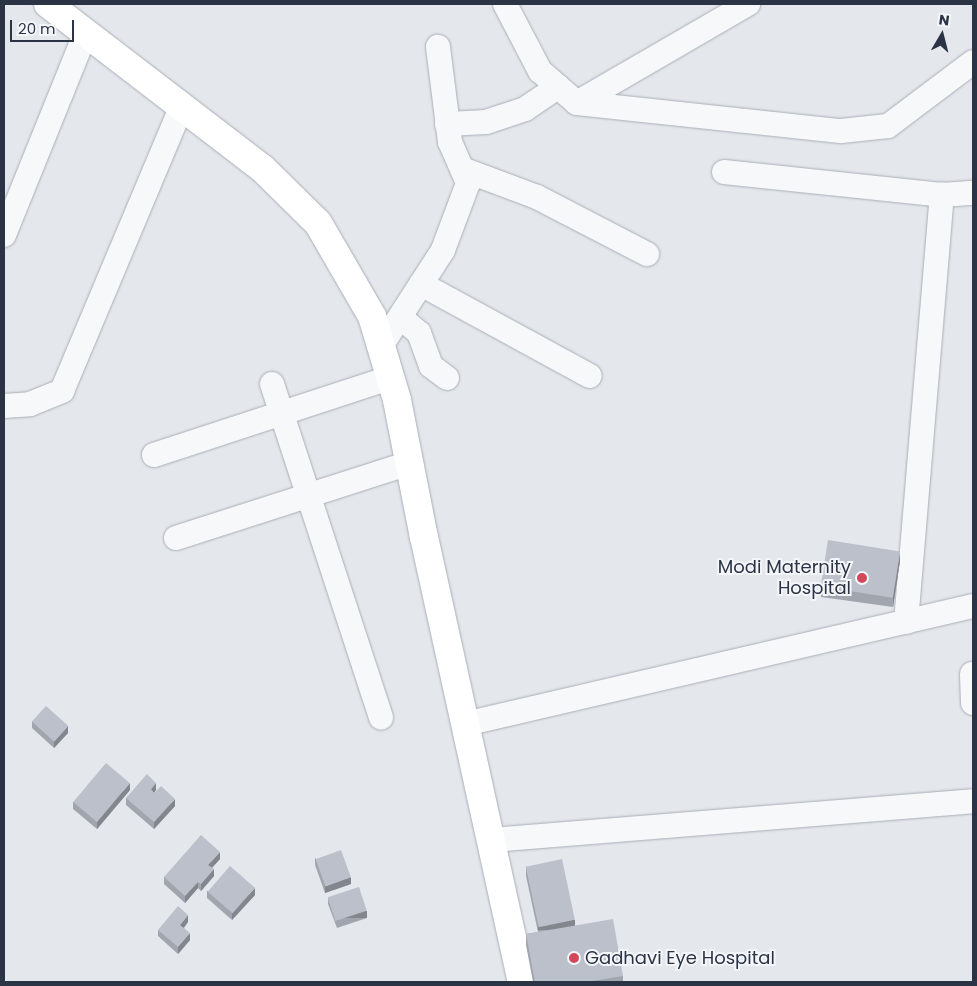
<!DOCTYPE html>
<html>
<head>
<meta charset="utf-8">
<style>
  body { margin:0 }
  #map { position:relative; width:977px; height:986px; overflow:hidden; background:#e4e7ec; font-family:Poppins,sans-serif }
  div>[style] { position:absolute }
  .roads { filter:drop-shadow(0 0 1px #a9aeb7) drop-shadow(0 0 1px #a9aeb7) }
  .minor>* { height:24px; margin:-12px; padding:0 12px; transform-origin:12px; border-radius:12px; background:#f7f8fa }
  .major>* { height:28px; margin:-14px; padding:0 14px; transform-origin:14px; border-radius:14px; background:#fff }
  .wall>* { inset:0; background:#a1a5ae }
  .shaded-wall>* { inset:0; background:#83868d; transform-origin:0 0 }
  .building>* { inset:0; background:#bbc0ca; transform-origin:0 0 }
  .dots>* { width:14px; height:14px; translate:-50% -50%; box-sizing:border-box; border:2px solid #f4f6f9; border-radius:50% }
  span { translate:-50% -50%; white-space:nowrap; text-align:center; line-height:1.15; -webkit-text-stroke:4px #f4f6f9; paint-order:stroke }
  .poi-label { font-size:18px; color:#2b3445 }
  .right { translate:-100% -50%; text-align:right }
  .left { translate:0 -50%; text-align:left }
  .frame { position:absolute; inset:0; border:5px solid #2b3445; pointer-events:none }
  .north { position:absolute; left:917px; top:10px; width:50px; height:50px; -webkit-text-stroke:4px #f4f6f9; paint-order:stroke; rotate:8deg; font-size:14px; font-weight:700; line-height:20px; text-align:center; color:#2b3445 }
  .north::after { content:''; display:block; margin:auto; width:18px; height:22px; background:#2b3445; clip-path:polygon(50% 0,100% 100%,50% 72%,0 100%) }
  .scale { position:absolute; left:10px; top:20px; width:64px; height:22px; box-sizing:border-box; border:2px solid #2b3445; border-top:0; padding-left:6px; font-size:15px; line-height:18px; white-space:nowrap; color:#2b3445; -webkit-text-stroke:4px #f4f6f9; paint-order:stroke }
</style>
</head>
<body>
<div id="map">
  <div class="roads">
    <div class="minor">
      <div style="left:505px;top:4px;width:76px;rotate:62.4deg"></div>
      <div style="left:540px;top:71px;width:49px;rotate:40.9deg"></div>
      <div style="left:577px;top:103px;width:265px;rotate:6.1deg"></div>
      <div style="left:841px;top:131px;width:47px;rotate:-6.1deg"></div>
      <div style="left:888px;top:126px;width:106px;rotate:-37deg"></div>
      <div style="left:577px;top:103px;width:198px;rotate:-30.1deg"></div>
      <div style="left:447px;top:124px;width:39px;rotate:-3deg"></div>
      <div style="left:486px;top:122px;width:41px;rotate:-18.4deg"></div>
      <div style="left:525px;top:109px;width:40px;rotate:-34deg"></div>
      <div style="left:462px;top:169px;width:80px;rotate:20.5deg"></div>
      <div style="left:537px;top:197px;width:124px;rotate:27.4deg"></div>
      <div style="left:724px;top:172px;width:219px;rotate:6deg"></div>
      <div style="left:942px;top:195px;width:31px;rotate:-4deg"></div>
      <div style="left:4px;top:235px;width:219px;rotate:-68deg"></div>
      <div style="left:421px;top:284px;width:192px;rotate:28.6deg"></div>
      <div style="left:400px;top:317px;width:25px;rotate:40deg"></div>
      <div style="left:419px;top:333px;width:35px;rotate:70deg"></div>
      <div style="left:431px;top:366px;width:20px;rotate:37deg"></div>
      <div style="left:381px;top:346px;width:114px;rotate:-57.1deg"></div>
      <div style="left:443px;top:250px;width:72px;rotate:-69.5deg"></div>
      <div style="left:468px;top:183px;width:45px;rotate:-113.7deg"></div>
      <div style="left:450px;top:142px;width:96px;rotate:-97.2deg"></div>
      <div style="left:272px;top:384px;width:351px;rotate:71.9deg"></div>
      <div style="left:4px;top:406px;width:26px;rotate:-4deg"></div>
      <div style="left:30px;top:404px;width:35px;rotate:-22deg"></div>
      <div style="left:62px;top:391px;width:309px;rotate:-67.2deg"></div>
      <div style="left:154px;top:455px;width:248px;rotate:-18.1deg"></div>
      <div style="left:176px;top:538px;width:245px;rotate:-17.8deg"></div>
      <div style="left:906px;top:622px;width:429px;rotate:-85.2deg"></div>
      <div style="left:972px;top:674px;width:29px;rotate:88deg"></div>
      <div style="left:465px;top:724px;width:522px;rotate:-13.08deg"></div>
      <div style="left:491px;top:840px;width:484px;rotate:-4.6deg"></div>
    </div>
    <div class="major">
      <div style="left:48px;top:4px;width:270px;rotate:37.5deg"></div>
      <div style="left:262px;top:168px;width:78px;rotate:44.5deg"></div>
      <div style="left:318px;top:223px;width:108px;rotate:59.9deg"></div>
      <div style="left:372px;top:316px;width:88px;rotate:73.4deg"></div>
      <div style="left:397px;top:400px;width:140px;rotate:78.9deg"></div>
      <div style="left:424px;top:537px;width:456px;rotate:77.6deg"></div>
    </div>
  </div>
  <div class="wall">
    <div style="clip-path:polygon(900px 561px,893px 607px,821px 597px,821px 586px)"></div>
    <div style="clip-path:polygon(32px 721px,68px 733px,54px 748px,32px 728px)"></div>
    <div style="clip-path:polygon(130px 790px,97px 829px,73px 809px,73px 802px)"></div>
    <div style="clip-path:polygon(156px 790px,154px 793px,175px 806px,154px 829px,126px 805px,126px 798px)"></div>
    <div style="clip-path:polygon(315px 858px,351px 884px,325px 893px,315px 865px)"></div>
    <div style="clip-path:polygon(220px 859px,212px 868px,214px 876px,201px 891px,198px 888px,185px 903px,164px 884px,164px 877px)"></div>
    <div style="clip-path:polygon(526px 866px,575px 926px,623px 976px,623px 982px,533px 982px,526px 945px,526px 934px,538px 932px,526px 876px)"></div>
    <div style="clip-path:polygon(207px 891px,255px 895px,232px 920px,207px 898px)"></div>
    <div style="clip-path:polygon(328px 897px,367px 918px,337px 928px,328px 904px)"></div>
    <div style="clip-path:polygon(188px 922px,184px 928px,190px 940px,178px 954px,158px 936px,158px 930px)"></div>
  </div>
  <div class="shaded-wall">
    <div style="clip-path:polygon(900px 551px,900px 561px,893px 607px,893px 597px)"></div>
    <div style="clip-path:polygon(68px 726px,68px 733px,54px 748px,54px 741px)"></div>
    <div style="clip-path:polygon(130px 783px,130px 790px,97px 829px,97px 822px)"></div>
    <div style="clip-path:polygon(156px 783px,156px 790px,151px 796px,151px 789px)"></div>
    <div style="clip-path:polygon(175px 799px,175px 806px,154px 829px,154px 822px)"></div>
    <div style="clip-path:polygon(220px 852px,220px 859px,208px 872px,208px 865px)"></div>
    <div style="clip-path:polygon(214px 869px,214px 876px,201px 891px,201px 884px)"></div>
    <div style="clip-path:polygon(351px 877px,351px 884px,325px 893px,325px 886px)"></div>
    <div style="clip-path:polygon(198px 882px,198px 888px,185px 903px,185px 896px)"></div>
    <div style="clip-path:polygon(255px 888px,255px 895px,232px 920px,232px 913px)"></div>
    <div style="left:367px;top:911px;width:7px;height:32px;rotate:90deg"></div>
    <div style="clip-path:polygon(188px 915px,188px 922px,180px 932px,180px 925px)"></div>
    <div style="left:575px;top:920px;width:10px;height:37px;rotate:90deg"></div>
    <div style="clip-path:polygon(190px 933px,190px 940px,178px 954px,178px 947px)"></div>
  </div>
  <div class="building">
    <div style="left:828px;top:540px;width:73px;height:47px;rotate:9deg"></div>
    <div style="left:46px;top:706px;width:30px;height:21px;rotate:42deg"></div>
    <div style="left:106px;top:763px;width:31px;height:51px;rotate:40deg"></div>
    <div style="clip-path:polygon(147px 774px,156px 783px,151px 789px,154px 793px,161px 786px,175px 799px,154px 822px,126px 798px)"></div>
    <div style="clip-path:polygon(201px 835px,220px 852px,208px 865px,214px 869px,201px 884px,198px 882px,185px 896px,164px 877px)"></div>
    <div style="left:341px;top:850px;width:29px;height:27px;rotate:70deg"></div>
    <div style="left:562px;top:859px;width:62px;height:37px;rotate:78deg"></div>
    <div style="left:230px;top:866px;width:33px;height:34px;rotate:41deg"></div>
    <div style="left:359px;top:887px;width:25px;height:33px;rotate:72deg"></div>
    <div style="clip-path:polygon(178px 906px,188px 915px,180px 925px,190px 933px,178px 947px,158px 930px)"></div>
    <div style="clip-path:polygon(613px 919px,623px 976px,586px 982px,535px 982px,526px 934px)"></div>
  </div>
  <div class="dots">
    <div style="left:862px;top:578px;background:#d1495b"></div>
    <div style="left:574px;top:958px;background:#d1495b"></div>
  </div>
  <div class="poi-label">
    <span class="right" style="left:851px;top:578px">Modi Maternity<br>Hospital</span>
    <span class="left" style="left:585px;top:958px">Gadhavi Eye Hospital</span>
  </div>
  <div class="frame"></div>
  <div class="north">N</div>
  <div class="scale">20 m</div>
</div>
</body>
</html>
